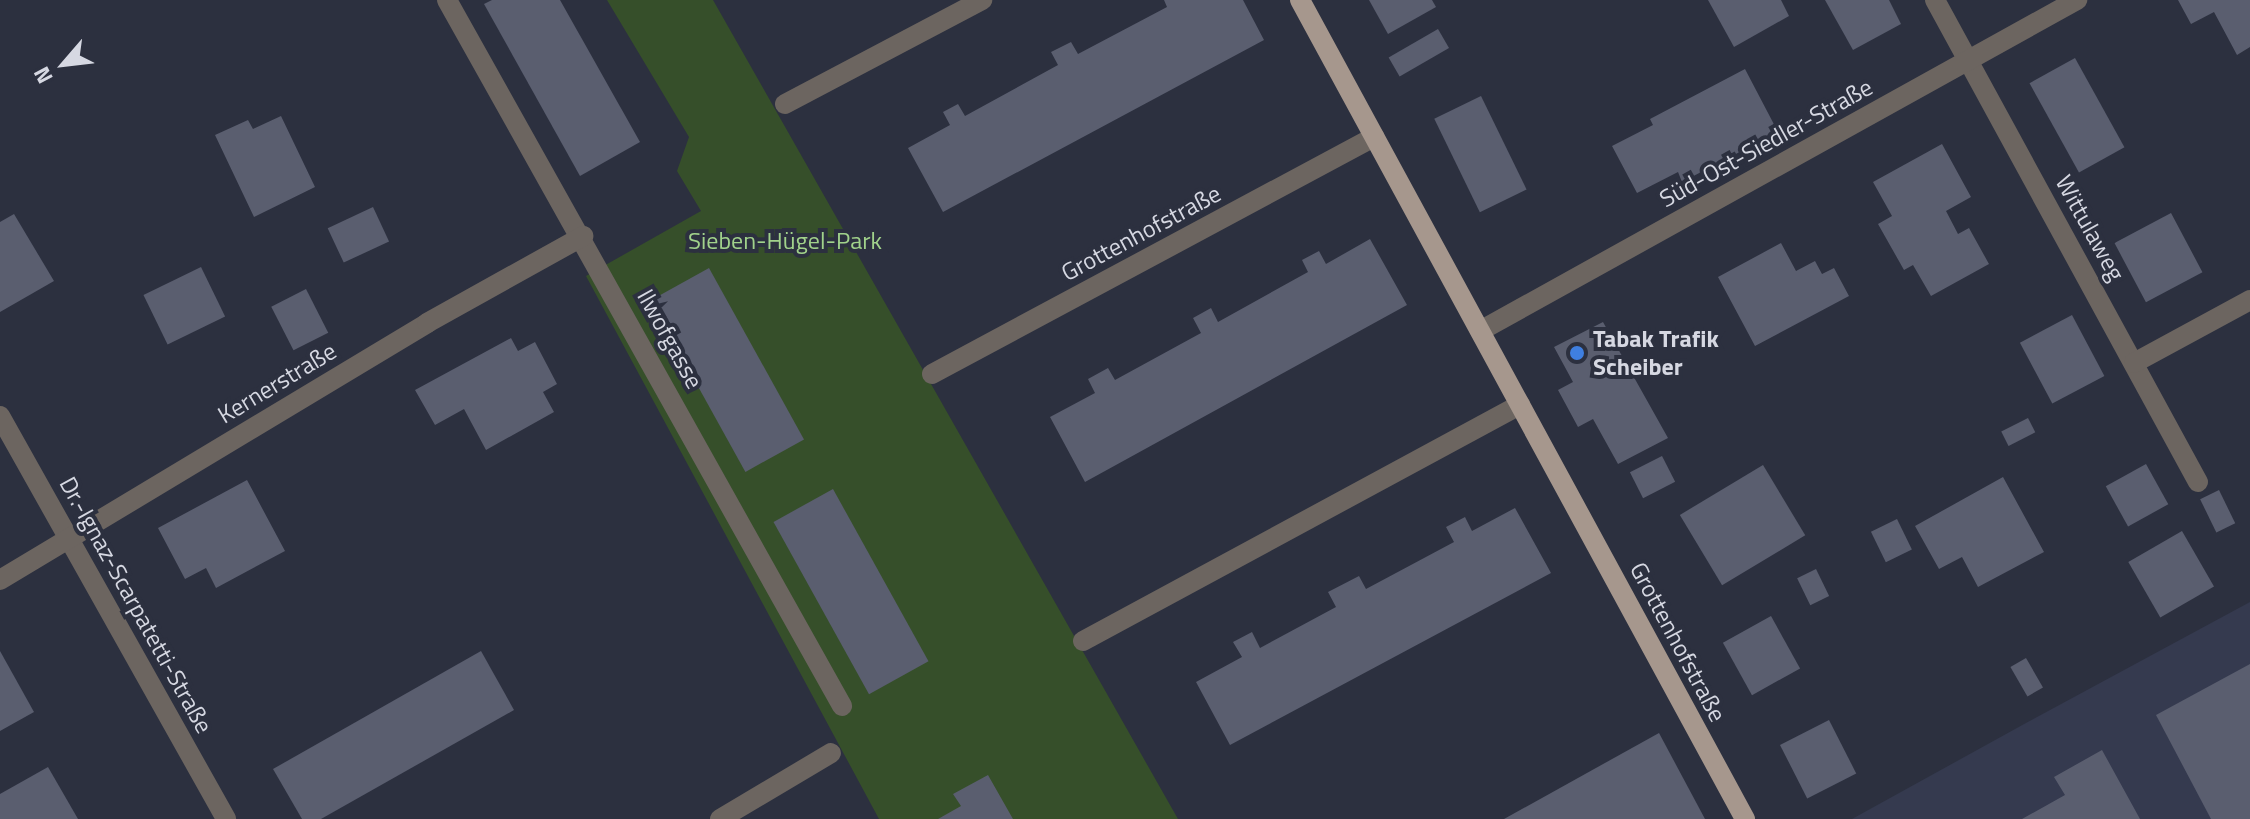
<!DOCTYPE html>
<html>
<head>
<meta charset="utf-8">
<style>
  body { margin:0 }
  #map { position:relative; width:2250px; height:819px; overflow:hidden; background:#2c303f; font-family:"Titillium Web",sans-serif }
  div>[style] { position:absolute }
  .built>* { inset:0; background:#353a4f }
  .green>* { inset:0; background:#364f2a }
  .building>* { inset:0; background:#5a5e6f; transform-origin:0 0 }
  .minor>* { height:20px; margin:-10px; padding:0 10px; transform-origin:10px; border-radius:10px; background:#6c6560 }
  .major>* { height:20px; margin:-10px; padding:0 10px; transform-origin:10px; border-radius:10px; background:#a6978d }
  .dots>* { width:22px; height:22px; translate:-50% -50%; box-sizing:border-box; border:4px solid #2c303f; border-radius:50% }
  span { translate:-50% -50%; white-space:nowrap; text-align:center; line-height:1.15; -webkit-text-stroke:8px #2c303f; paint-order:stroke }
  .street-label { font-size:24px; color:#d6d8e2 }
  .park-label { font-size:24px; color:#a1d28b }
  .poi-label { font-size:24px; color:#d6d8e2; font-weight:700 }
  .left { translate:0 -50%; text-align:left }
  .north { position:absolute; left:24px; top:24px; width:80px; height:80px; -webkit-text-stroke:6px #2c303f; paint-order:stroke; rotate:242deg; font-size:22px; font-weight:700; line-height:32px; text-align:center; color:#d6d8e2 }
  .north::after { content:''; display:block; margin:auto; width:28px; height:36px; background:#d6d8e2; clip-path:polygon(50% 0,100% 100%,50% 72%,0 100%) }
</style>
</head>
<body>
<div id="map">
  <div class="built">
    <div style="clip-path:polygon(2250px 602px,2250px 819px,1852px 819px,2026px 723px)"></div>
  </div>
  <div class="green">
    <div style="clip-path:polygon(607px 0,713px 0,1178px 819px,879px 819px,586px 276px,701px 211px,677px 171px,689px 137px)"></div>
  </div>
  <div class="building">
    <div style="clip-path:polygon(492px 0,560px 0,640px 142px,580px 176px,484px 4px)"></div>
    <div style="clip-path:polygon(1164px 0,1243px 0,1264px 40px,943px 212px,908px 148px,950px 125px,943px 112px,958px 104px,965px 116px,1058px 65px,1051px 52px,1071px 42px,1078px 54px,1167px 7px)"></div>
    <div style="clip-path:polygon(1369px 0,1432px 0,1436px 7px,1388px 34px)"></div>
    <div style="clip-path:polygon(1708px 0,1781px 0,1789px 16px,1734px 47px)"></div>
    <div style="clip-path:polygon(1825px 0,1889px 0,1901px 24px,1853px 50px)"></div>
    <div style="clip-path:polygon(2178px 0,2250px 0,2250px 47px,2237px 55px,2214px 12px,2191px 24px)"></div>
    <div style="left:1438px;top:29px;width:22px;height:57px;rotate:60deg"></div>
    <div style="left:2075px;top:58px;width:102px;height:52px;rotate:61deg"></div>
    <div style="clip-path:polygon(1745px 69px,1778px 132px,1682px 182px,1678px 172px,1637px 193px,1612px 146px,1653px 125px,1650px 119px)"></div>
    <div style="left:1481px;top:96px;width:104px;height:52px;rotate:64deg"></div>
    <div style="clip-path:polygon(281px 116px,315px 187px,254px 217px,215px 135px,248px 120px,253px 129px)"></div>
    <div style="clip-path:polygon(1942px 144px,1971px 197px,1946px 211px,1958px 234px,1969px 228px,1989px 264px,1931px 296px,1913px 265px,1904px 270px,1878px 224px,1892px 216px,1873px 182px)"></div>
    <div style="left:373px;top:207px;width:38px;height:50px;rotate:65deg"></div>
    <div style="left:2171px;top:213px;width:67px;height:64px;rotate:62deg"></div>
    <div style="clip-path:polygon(14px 214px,54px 281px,0 312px,0 222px)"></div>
    <div style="clip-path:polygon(1370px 239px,1407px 305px,1085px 482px,1050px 417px,1095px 393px,1088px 379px,1108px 368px,1115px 380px,1201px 333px,1193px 318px,1211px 308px,1218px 322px,1308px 272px,1302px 260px,1319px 251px,1326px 264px)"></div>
    <div style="clip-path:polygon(1781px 243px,1796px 271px,1815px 261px,1822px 274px,1834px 268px,1849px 296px,1755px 346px,1718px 277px)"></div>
    <div style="left:201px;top:267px;width:55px;height:64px;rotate:64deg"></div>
    <div style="left:709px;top:268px;width:196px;height:67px;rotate:61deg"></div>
    <div style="left:306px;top:289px;width:49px;height:39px;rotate:63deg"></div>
    <div style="left:2072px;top:315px;width:69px;height:59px;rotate:62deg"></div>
    <div style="clip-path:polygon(1603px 322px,1668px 438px,1618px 464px,1593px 419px,1578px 427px,1558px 390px,1573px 382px,1554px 347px)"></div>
    <div style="clip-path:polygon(511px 338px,518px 351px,535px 342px,557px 384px,543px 392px,554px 412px,486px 450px,464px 409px,435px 425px,415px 390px)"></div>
    <div style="left:2028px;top:418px;width:16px;height:30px;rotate:63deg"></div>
    <div style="left:1662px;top:456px;width:29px;height:36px;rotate:63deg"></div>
    <div style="left:2146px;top:464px;width:46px;height:46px;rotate:61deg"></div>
    <div style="left:1763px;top:465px;width:82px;height:97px;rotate:59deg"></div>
    <div style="clip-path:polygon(2003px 477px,2044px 552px,1978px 587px,1962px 557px,1939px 569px,1915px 526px)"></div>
    <div style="clip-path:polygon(247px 480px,285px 551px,216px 588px,206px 568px,185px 579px,158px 528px)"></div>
    <div style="left:833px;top:489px;width:197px;height:68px;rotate:61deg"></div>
    <div style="left:2219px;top:490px;width:37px;height:21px;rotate:64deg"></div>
    <div style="clip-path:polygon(1515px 508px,1551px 573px,1230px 745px,1196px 682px,1242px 657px,1233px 642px,1252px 632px,1260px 648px,1336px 607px,1328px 592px,1359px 576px,1366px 589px,1454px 542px,1446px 527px,1465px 517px,1472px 531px)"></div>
    <div style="left:1897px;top:519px;width:34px;height:29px;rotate:64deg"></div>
    <div style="left:2182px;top:531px;width:64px;height:62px;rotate:60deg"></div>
    <div style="left:1816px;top:569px;width:30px;height:21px;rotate:64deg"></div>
    <div style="left:1771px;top:616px;width:60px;height:55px;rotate:61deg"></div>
    <div style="clip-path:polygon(0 651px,34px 712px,0 731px)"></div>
    <div style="clip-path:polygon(481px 651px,514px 710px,321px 819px,302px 819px,273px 769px)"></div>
    <div style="left:2026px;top:658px;width:34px;height:18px;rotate:60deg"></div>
    <div style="clip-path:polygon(2250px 664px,2250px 819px,2211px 819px,2156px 715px)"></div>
    <div style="left:1829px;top:720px;width:60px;height:55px;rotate:63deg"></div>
    <div style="clip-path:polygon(1659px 733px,1705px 819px,1504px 819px)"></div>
    <div style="clip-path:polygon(2102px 750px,2140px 819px,2022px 819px,2065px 795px,2054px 777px)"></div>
    <div style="clip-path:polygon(48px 767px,78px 819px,0 819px,0 794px)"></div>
    <div style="clip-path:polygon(988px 775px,1013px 819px,938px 819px,961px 806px,953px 794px)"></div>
  </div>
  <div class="minor">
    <div style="left:447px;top:0;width:809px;rotate:60.77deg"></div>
    <div style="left:1935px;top:0;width:549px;rotate:61.38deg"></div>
    <div style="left:785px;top:104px;width:223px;rotate:-27.8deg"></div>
    <div style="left:1480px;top:331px;width:683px;rotate:-29.01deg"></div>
    <div style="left:2134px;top:363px;width:132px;rotate:-28.5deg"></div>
    <div style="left:932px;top:374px;width:502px;rotate:-28.2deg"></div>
    <div style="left:0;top:416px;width:462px;rotate:60.7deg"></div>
    <div style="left:0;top:580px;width:498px;rotate:-31deg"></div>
    <div style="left:427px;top:323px;width:179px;rotate:-29.1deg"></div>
    <div style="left:1083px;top:641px;width:497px;rotate:-28.4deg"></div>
    <div style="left:720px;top:819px;width:129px;rotate:-30.7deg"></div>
  </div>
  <div class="major">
    <div style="left:1300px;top:0;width:932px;rotate:61.48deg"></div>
  </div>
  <div class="dots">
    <div style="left:1577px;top:353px;background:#3f7fe0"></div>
  </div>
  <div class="street-label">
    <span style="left:1766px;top:143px;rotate:-29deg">Süd-Ost-Siedler-Straße</span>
    <span style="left:2090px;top:228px;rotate:61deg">Wittulaweg</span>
    <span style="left:1141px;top:233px;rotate:-28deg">Grottenhofstraße</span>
    <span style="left:670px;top:339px;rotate:61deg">Ilwofgasse</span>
    <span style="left:277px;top:383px;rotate:-31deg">Kernerstraße</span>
    <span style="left:136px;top:605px;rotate:61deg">Dr.-Ignaz-Scarpatetti-Straße</span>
    <span style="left:1678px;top:642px;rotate:62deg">Grottenhofstraße</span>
  </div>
  <div class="park-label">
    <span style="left:785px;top:241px">Sieben-Hügel-Park</span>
  </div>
  <div class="poi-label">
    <span class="left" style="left:1593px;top:353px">Tabak Trafik<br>Scheiber</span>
  </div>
  <div class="north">N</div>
</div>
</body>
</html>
